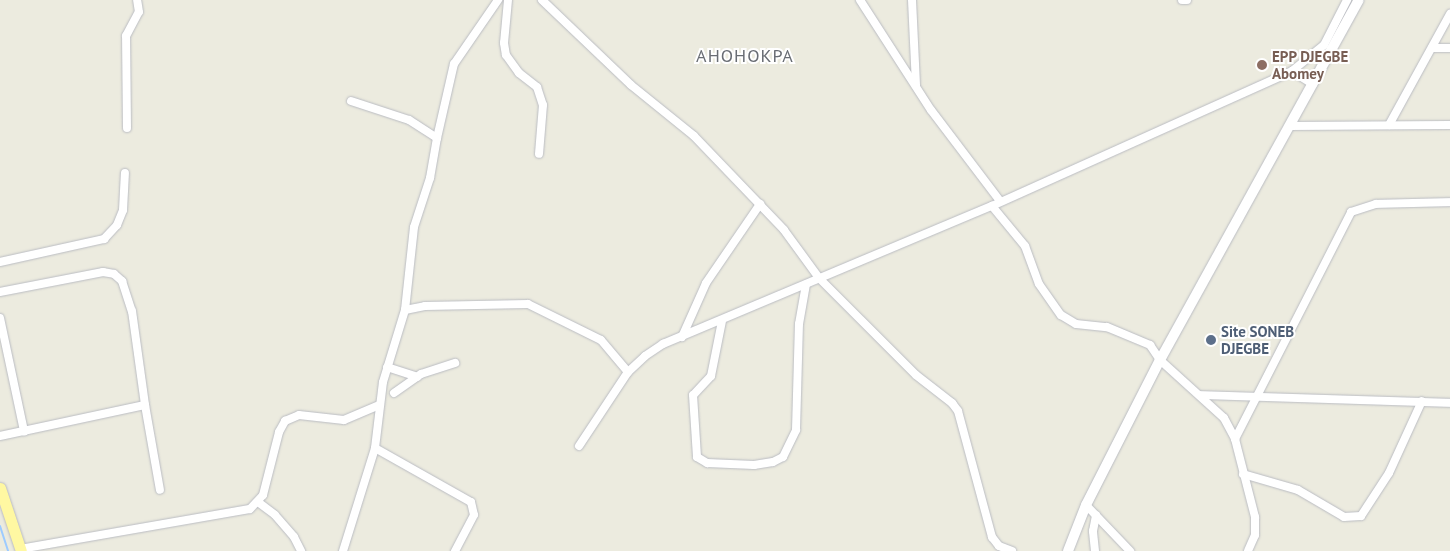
<!DOCTYPE html>
<html>
<head>
<meta charset="utf-8">
<style>
  body { margin:0 }
  #map { position:relative; width:1450px; height:551px; overflow:hidden; background:#ecebdf; font-family:"PT Sans",sans-serif }
  div>[style] { position:absolute }
  .stream>* { height:2px; margin:-1px; padding:0 1px; transform-origin:1px; border-radius:1px; background:#9dcbff }
  .roads { filter:drop-shadow(0 0 1px #babcc2) drop-shadow(0 0 1px #babcc2) }
  .street>* { height:8px; margin:-4px; padding:0 4px; transform-origin:4px; border-radius:4px; background:#fff }
  .secondary>* { height:10px; margin:-5px; padding:0 5px; transform-origin:5px; border-radius:5px; background:#fff }
  .primary>* { height:11px; margin:-5.5px; padding:0 5.5px; transform-origin:5.5px; border-radius:5.5px; background:#fff8a2 }
  .dots>* { width:14px; height:14px; translate:-50% -50%; box-sizing:border-box; border:2px solid #fff; border-radius:50% }
  span { translate:-50% -50%; white-space:nowrap; text-align:center; line-height:1.15; -webkit-text-stroke:4px #fff; paint-order:stroke }
  .education-label { font-size:15px; color:#785e54; font-weight:700 }
  .left { translate:0 -50%; text-align:left }
  .service-label { font-size:15px; color:#4e5e75; font-weight:700 }
  .quarter-label { font-size:18px; color:#696d74; letter-spacing:1px }
</style>
</head>
<body>
<div id="map">
  <div class="stream">
    <div style="left:0;top:526px;width:26px;rotate:72deg"></div>
  </div>
  <div class="roads">
    <div class="street">
      <div style="left:508px;top:0;width:43px;rotate:95.3deg"></div>
      <div style="left:504px;top:43px;width:12px;rotate:81deg"></div>
      <div style="left:506px;top:55px;width:22px;rotate:54deg"></div>
      <div style="left:519px;top:73px;width:23px;rotate:38deg"></div>
      <div style="left:537px;top:87px;width:19px;rotate:72deg"></div>
      <div style="left:543px;top:105px;width:49px;rotate:94.7deg"></div>
      <div style="left:542px;top:0;width:123px;rotate:43.7deg"></div>
      <div style="left:631px;top:85px;width:81px;rotate:39deg"></div>
      <div style="left:694px;top:136px;width:130px;rotate:46.2deg"></div>
      <div style="left:784px;top:230px;width:59px;rotate:53.9deg"></div>
      <div style="left:819px;top:278px;width:137px;rotate:45deg"></div>
      <div style="left:916px;top:375px;width:46px;rotate:37.9deg"></div>
      <div style="left:952px;top:403px;width:10px;rotate:53deg"></div>
      <div style="left:958px;top:411px;width:131px;rotate:74.9deg"></div>
      <div style="left:992px;top:537px;width:11px;rotate:52deg"></div>
      <div style="left:999px;top:546px;width:14px;rotate:21deg"></div>
      <div style="left:860px;top:0;width:131px;rotate:57.2deg"></div>
      <div style="left:931px;top:110px;width:114px;rotate:52.8deg"></div>
      <div style="left:912px;top:0;width:85px;rotate:87.3deg"></div>
      <div style="left:1182px;top:0;width:5px"></div>
      <div style="left:1432px;top:48px;width:18px"></div>
      <div style="left:1292px;top:71px;width:25px;rotate:32deg"></div>
      <div style="left:1389px;top:125px;width:127px;rotate:-61.2deg"></div>
      <div style="left:1289px;top:126px;width:161px;rotate:-0.4deg"></div>
      <div style="left:127px;top:128px;width:92px;rotate:-90.6deg"></div>
      <div style="left:126px;top:36px;width:27px;rotate:-62deg"></div>
      <div style="left:139px;top:12px;width:12px;rotate:-99deg"></div>
      <div style="left:437px;top:138px;width:76px;rotate:-77.1deg"></div>
      <div style="left:454px;top:64px;width:78px;rotate:-55.5deg"></div>
      <div style="left:992px;top:206px;width:52px;rotate:50.5deg"></div>
      <div style="left:1025px;top:246px;width:40px;rotate:69.8deg"></div>
      <div style="left:1039px;top:284px;width:38px;rotate:55deg"></div>
      <div style="left:1061px;top:315px;width:17px;rotate:31deg"></div>
      <div style="left:1076px;top:324px;width:31px;rotate:6deg"></div>
      <div style="left:1107px;top:327px;width:47px;rotate:22.7deg"></div>
      <div style="left:1150px;top:345px;width:18px;rotate:56deg"></div>
      <div style="left:1160px;top:360px;width:86px;rotate:42.2deg"></div>
      <div style="left:1224px;top:418px;width:24px;rotate:62deg"></div>
      <div style="left:1235px;top:439px;width:81px;rotate:75.6deg"></div>
      <div style="left:1255px;top:517px;width:18px;rotate:90deg"></div>
      <div style="left:1255px;top:535px;width:17px;rotate:114deg"></div>
      <div style="left:0;top:262px;width:107px;rotate:-12.5deg"></div>
      <div style="left:104px;top:239px;width:19px;rotate:-47deg"></div>
      <div style="left:117px;top:225px;width:16px;rotate:-68deg"></div>
      <div style="left:123px;top:210px;width:37px;rotate:-87deg"></div>
      <div style="left:0;top:292px;width:105px;rotate:-11deg"></div>
      <div style="left:103px;top:272px;width:11px;rotate:10deg"></div>
      <div style="left:114px;top:274px;width:11px;rotate:41deg"></div>
      <div style="left:122px;top:281px;width:32px;rotate:72deg"></div>
      <div style="left:132px;top:311px;width:95px;rotate:82.1deg"></div>
      <div style="left:405px;top:310px;width:20px;rotate:-11deg"></div>
      <div style="left:425px;top:306px;width:103px;rotate:-1.1deg"></div>
      <div style="left:528px;top:304px;width:81px;rotate:26.3deg"></div>
      <div style="left:601px;top:340px;width:42px;rotate:49.8deg"></div>
      <div style="left:0;top:318px;width:116px;rotate:78deg"></div>
      <div style="left:722px;top:321px;width:56px;rotate:101.3deg"></div>
      <div style="left:711px;top:376px;width:26px;rotate:133deg"></div>
      <div style="left:693px;top:395px;width:62px;rotate:86.3deg"></div>
      <div style="left:697px;top:457px;width:12px;rotate:31deg"></div>
      <div style="left:707px;top:463px;width:47px;rotate:2.4deg"></div>
      <div style="left:754px;top:465px;width:19px;rotate:-9deg"></div>
      <div style="left:773px;top:462px;width:11px;rotate:-27deg"></div>
      <div style="left:783px;top:457px;width:30px;rotate:-64deg"></div>
      <div style="left:796px;top:430px;width:106px;rotate:-88.4deg"></div>
      <div style="left:799px;top:324px;width:40px;rotate:-80deg"></div>
      <div style="left:682px;top:337px;width:59px;rotate:-66deg"></div>
      <div style="left:706px;top:283px;width:96px;rotate:-55.6deg"></div>
      <div style="left:387px;top:367px;width:32px;rotate:18deg"></div>
      <div style="left:394px;top:393px;width:33px;rotate:-35deg"></div>
      <div style="left:421px;top:374px;width:36px;rotate:-18deg"></div>
      <div style="left:1200px;top:395px;width:250px;rotate:1.8deg"></div>
      <div style="left:0;top:436px;width:148px;rotate:-12.1deg"></div>
      <div style="left:145px;top:405px;width:86px;rotate:80deg"></div>
      <div style="left:1235px;top:439px;width:255px;rotate:-62.9deg"></div>
      <div style="left:1351px;top:212px;width:26px;rotate:-18deg"></div>
      <div style="left:1376px;top:204px;width:74px;rotate:-1.5deg"></div>
      <div style="left:579px;top:446px;width:89px;rotate:-56.5deg"></div>
      <div style="left:628px;top:372px;width:23px;rotate:-43deg"></div>
      <div style="left:645px;top:356px;width:22px;rotate:-34deg"></div>
      <div style="left:663px;top:344px;width:357px;rotate:-22.8deg"></div>
      <div style="left:992px;top:206px;width:329px;rotate:-24.2deg"></div>
      <div style="left:1292px;top:71px;width:41px;rotate:-39.1deg"></div>
      <div style="left:1324px;top:45px;width:51px;rotate:-62.9deg"></div>
      <div style="left:375px;top:448px;width:110px;rotate:29.4deg"></div>
      <div style="left:471px;top:502px;width:13px;rotate:77deg"></div>
      <div style="left:474px;top:515px;width:41px;rotate:117.8deg"></div>
      <div style="left:1243px;top:474px;width:57px;rotate:16.2deg"></div>
      <div style="left:1298px;top:490px;width:53px;rotate:30.4deg"></div>
      <div style="left:1344px;top:517px;width:17px;rotate:-3deg"></div>
      <div style="left:1361px;top:516px;width:51px;rotate:-56.9deg"></div>
      <div style="left:1389px;top:473px;width:79px;rotate:-65.4deg"></div>
      <div style="left:258px;top:502px;width:21px;rotate:37deg"></div>
      <div style="left:275px;top:515px;width:29px;rotate:49deg"></div>
      <div style="left:294px;top:537px;width:16px;rotate:63deg"></div>
      <div style="left:1086px;top:505px;width:64px;rotate:46.3deg"></div>
      <div style="left:20px;top:549px;width:233px;rotate:-9.9deg"></div>
      <div style="left:250px;top:509px;width:19px;rotate:-47deg"></div>
      <div style="left:263px;top:495px;width:65px;rotate:-75.7deg"></div>
      <div style="left:279px;top:432px;width:13px;rotate:-61deg"></div>
      <div style="left:285px;top:421px;width:15px;rotate:-23deg"></div>
      <div style="left:299px;top:415px;width:45px;rotate:6.3deg"></div>
      <div style="left:344px;top:420px;width:39px;rotate:-23deg"></div>
      <div style="left:343px;top:551px;width:108px;rotate:-72.7deg"></div>
      <div style="left:375px;top:448px;width:66px;rotate:-83.1deg"></div>
      <div style="left:383px;top:382px;width:75px;rotate:-73deg"></div>
      <div style="left:405px;top:310px;width:83px;rotate:-83.8deg"></div>
      <div style="left:414px;top:227px;width:52px;rotate:-71.9deg"></div>
      <div style="left:430px;top:178px;width:41px;rotate:-80.1deg"></div>
      <div style="left:437px;top:138px;width:33px;rotate:-147deg"></div>
      <div style="left:409px;top:120px;width:61px;rotate:-161.9deg"></div>
      <div style="left:1095px;top:551px;width:20px;rotate:-96deg"></div>
      <div style="left:1093px;top:531px;width:16px;rotate:-79deg"></div>
    </div>
    <div class="secondary">
      <div style="left:1068px;top:551px;width:49px;rotate:-68.6deg"></div>
      <div style="left:1086px;top:505px;width:163px;rotate:-63deg"></div>
      <div style="left:1160px;top:360px;width:411px;rotate:-61.1deg"></div>
    </div>
    <div class="primary">
      <div style="left:0;top:488px;width:66px;rotate:71.6deg"></div>
    </div>
  </div>
  <div class="dots">
    <div style="left:1262px;top:65px;background:#8d6e63"></div>
    <div style="left:1211px;top:340px;background:#5c6f8a"></div>
  </div>
  <div class="education-label">
    <span class="left" style="left:1272px;top:65px">EPP DJEGBE<br>Abomey</span>
  </div>
  <div class="service-label">
    <span class="left" style="left:1221px;top:340px">Site SONEB<br>DJEGBE</span>
  </div>
  <div class="quarter-label">
    <span style="left:745px;top:56px">AHOHOKPA</span>
  </div>
</div>
</body>
</html>
